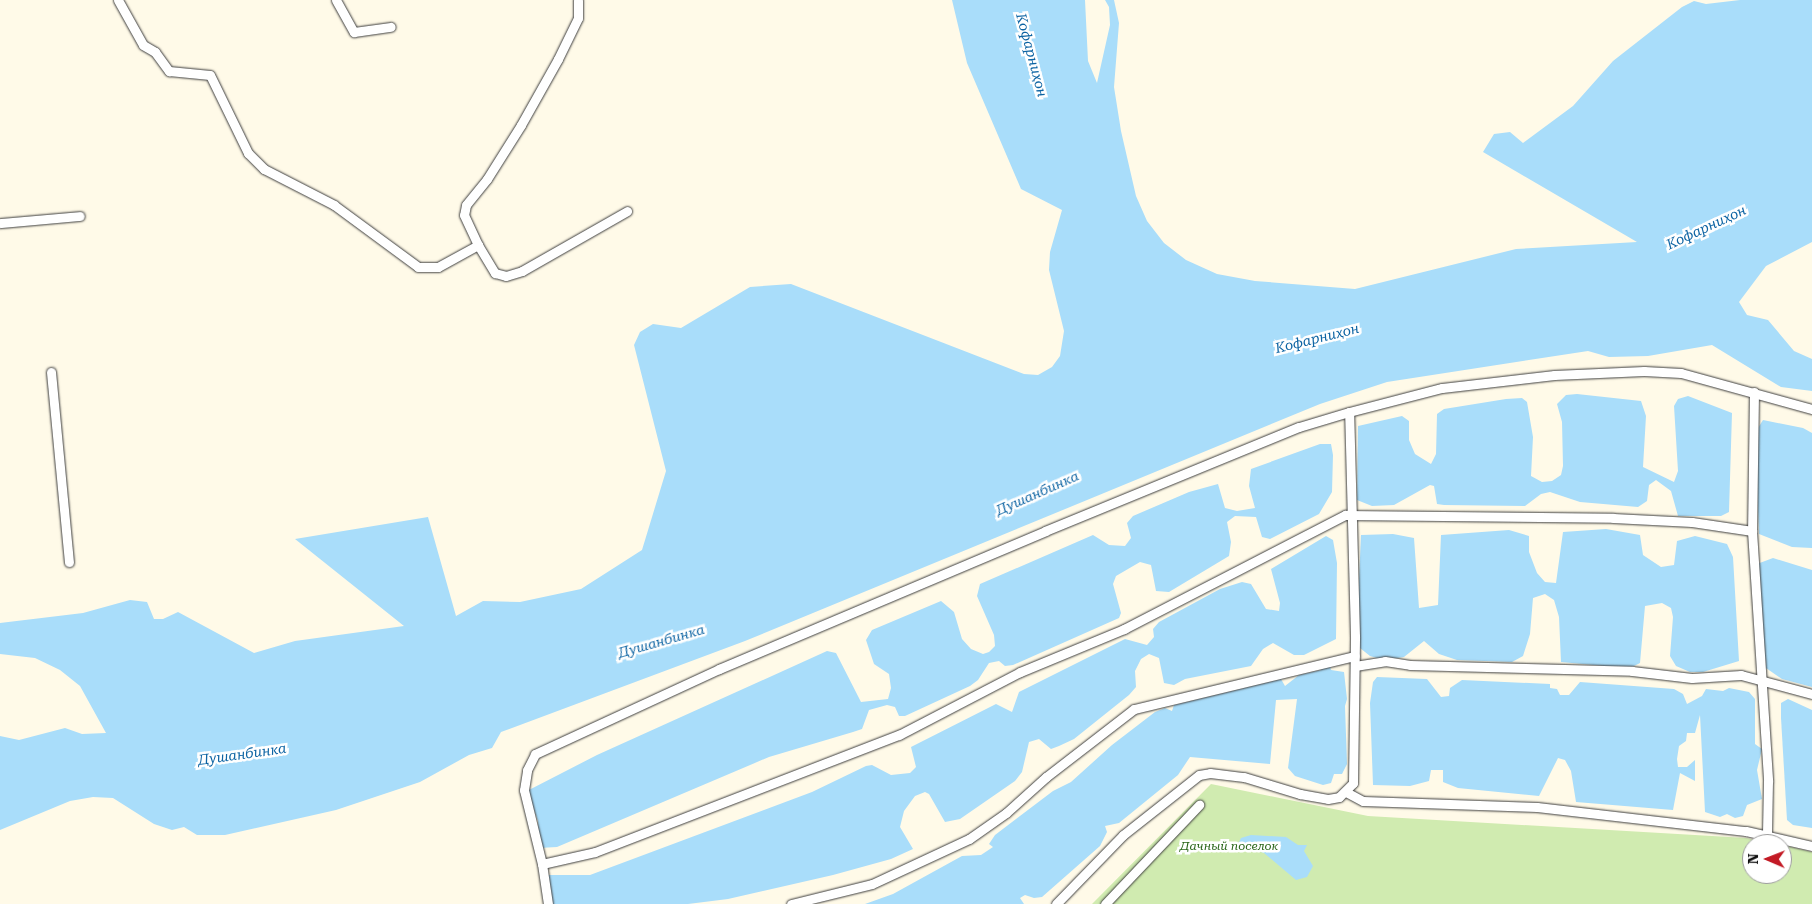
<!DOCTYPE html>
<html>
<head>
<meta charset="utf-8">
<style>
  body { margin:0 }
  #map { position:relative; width:1812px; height:904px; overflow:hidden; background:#fffae8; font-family:"Roboto Serif",serif }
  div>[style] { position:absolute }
  .green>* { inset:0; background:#d0ebb0 }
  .water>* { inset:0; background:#a9ddfa }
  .roads { filter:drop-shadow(0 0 1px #3e3e3e) drop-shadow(0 0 1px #3e3e3e) }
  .minor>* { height:9px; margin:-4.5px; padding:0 4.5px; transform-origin:4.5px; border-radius:4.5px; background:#fff }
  span { translate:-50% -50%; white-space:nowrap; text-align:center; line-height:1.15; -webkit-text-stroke:5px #fff; paint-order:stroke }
  .park-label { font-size:12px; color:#296518; font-style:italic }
  .water-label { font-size:14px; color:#0d64a3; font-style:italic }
  .north { position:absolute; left:1742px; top:834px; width:50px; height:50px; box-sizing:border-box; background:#fff; border:1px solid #9d9d9d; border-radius:50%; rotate:271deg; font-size:14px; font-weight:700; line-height:20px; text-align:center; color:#0b0b0b }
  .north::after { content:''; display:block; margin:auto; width:18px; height:22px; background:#c31a25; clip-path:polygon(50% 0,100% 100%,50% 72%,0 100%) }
</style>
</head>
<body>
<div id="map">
  <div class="green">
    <div style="clip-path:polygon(1211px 784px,1368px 816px,1746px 838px,1775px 844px,1752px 844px,1752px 874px,1782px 874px,1782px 845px,1812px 852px,1812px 904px,1092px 904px)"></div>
  </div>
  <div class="water">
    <div style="clip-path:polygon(952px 0,1085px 0,1088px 61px,1097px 83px,1110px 25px,1109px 7px,1105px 0,1114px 0,1119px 23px,1114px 87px,1121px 131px,1136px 196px,1147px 221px,1164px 243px,1186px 260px,1217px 274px,1255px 281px,1355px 289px,1516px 249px,1637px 242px,1483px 152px,1494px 134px,1510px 132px,1523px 143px,1573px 106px,1613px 61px,1682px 7px,1694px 1px,1706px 4px,1740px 0,1812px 0,1812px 242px,1766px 266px,1739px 302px,1747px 315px,1768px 320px,1794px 351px,1812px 359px,1812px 391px,1781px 387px,1712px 345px,1648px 356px,1609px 357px,1588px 351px,1387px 382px,1320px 404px,745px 641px,501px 732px,492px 748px,469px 755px,420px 782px,336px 810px,225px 835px,197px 835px,184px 827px,172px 830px,154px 824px,113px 798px,93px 797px,70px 801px,0 830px,0 736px,19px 740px,65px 728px,82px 734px,106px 733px,80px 686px,60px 670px,35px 658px,0 654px,0 623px,83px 613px,130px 600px,147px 602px,154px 619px,163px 619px,178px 612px,254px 653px,295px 641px,404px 626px,295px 539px,428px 517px,456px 616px,483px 601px,520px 602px,581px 589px,642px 550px,666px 471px,634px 345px,640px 332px,653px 324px,681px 328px,750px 287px,791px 284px,1024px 374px,1038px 375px,1052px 367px,1060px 356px,1064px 331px,1049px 270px,1050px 252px,1062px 210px,1021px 189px,967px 63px)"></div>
    <div style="clip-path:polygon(1577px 394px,1641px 401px,1646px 416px,1643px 467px,1674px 482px,1678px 471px,1674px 406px,1678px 399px,1688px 396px,1732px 413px,1729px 512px,1721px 516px,1678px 516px,1671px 491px,1656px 480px,1649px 485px,1647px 501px,1638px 507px,1580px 502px,1550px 492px,1541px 494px,1525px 506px,1444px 505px,1437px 504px,1434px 486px,1430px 485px,1394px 505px,1372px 506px,1357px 500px,1358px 426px,1402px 416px,1409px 421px,1409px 440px,1415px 454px,1431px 464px,1436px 454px,1437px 414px,1444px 409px,1506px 399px,1522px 398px,1527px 402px,1533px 437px,1531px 476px,1542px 482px,1552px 481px,1561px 475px,1563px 466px,1562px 422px,1557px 404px,1566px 395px)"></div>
    <div style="clip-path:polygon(1763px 420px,1803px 428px,1812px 433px,1812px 548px,1792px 547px,1759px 534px,1755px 433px)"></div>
    <div style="clip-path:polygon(1320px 444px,1331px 444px,1333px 455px,1332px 492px,1319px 514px,1270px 539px,1262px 537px,1256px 517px,1235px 516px,1227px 522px,1231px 542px,1229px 556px,1169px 592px,1156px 591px,1151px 565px,1140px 562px,1116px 576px,1113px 584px,1121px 613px,1119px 618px,1013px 665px,1005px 666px,999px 661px,989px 663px,978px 680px,970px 686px,905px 716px,899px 716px,895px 707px,887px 705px,869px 710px,862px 729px,853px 732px,769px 757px,557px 847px,539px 848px,538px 821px,527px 791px,597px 755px,827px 651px,836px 653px,861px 702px,888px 699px,891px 688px,889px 674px,874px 664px,866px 640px,872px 630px,941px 601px,954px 612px,962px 639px,971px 649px,983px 654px,989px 652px,995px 646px,994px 635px,977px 596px,980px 584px,1093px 535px,1109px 545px,1125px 546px,1131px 538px,1127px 523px,1133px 516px,1189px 492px,1218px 484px,1225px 508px,1237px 511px,1255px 508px,1249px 486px,1251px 469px)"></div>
    <div style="clip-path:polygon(1606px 529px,1640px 535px,1643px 555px,1661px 567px,1674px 565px,1677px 541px,1695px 536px,1727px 544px,1733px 557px,1739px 661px,1703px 672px,1690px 672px,1676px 666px,1670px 656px,1673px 617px,1671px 608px,1662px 603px,1645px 606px,1640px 663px,1630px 668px,1615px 667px,1561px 662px,1559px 617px,1554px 600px,1545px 594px,1533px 598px,1530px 634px,1523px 656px,1512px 662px,1457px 660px,1439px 654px,1424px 641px,1404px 657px,1384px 660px,1370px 656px,1360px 648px,1358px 604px,1361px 535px,1393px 534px,1414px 538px,1419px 608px,1438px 605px,1441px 535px,1509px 530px,1529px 536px,1529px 552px,1537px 573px,1545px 582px,1556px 583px,1563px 532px)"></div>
    <div style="clip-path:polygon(1326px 536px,1333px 540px,1337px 563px,1336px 639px,1304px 655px,1294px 655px,1273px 643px,1263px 649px,1251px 666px,1185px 679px,1174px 685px,1164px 683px,1159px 658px,1149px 654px,1141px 659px,1135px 671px,1136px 687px,1129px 695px,1074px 739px,1059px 746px,1051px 749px,1039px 739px,1029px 742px,1022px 772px,1015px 781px,960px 819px,945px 822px,929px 794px,925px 792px,915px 796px,904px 811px,900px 827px,913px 849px,891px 859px,833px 875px,728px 899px,688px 904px,548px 904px,543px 875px,590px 875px,812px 792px,866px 766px,872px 765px,891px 775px,910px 773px,916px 767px,911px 747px,996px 704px,1012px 712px,1019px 692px,1125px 639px,1147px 645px,1154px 637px,1153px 629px,1159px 622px,1220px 589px,1242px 582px,1251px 584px,1266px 609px,1279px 611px,1280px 603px,1271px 569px)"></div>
    <div style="clip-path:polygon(1773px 558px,1812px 570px,1812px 687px,1782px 679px,1766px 668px,1757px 564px)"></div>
    <div style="clip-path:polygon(1321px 663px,1329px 663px,1331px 670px,1344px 672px,1347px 699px,1345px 706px,1347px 764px,1342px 774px,1334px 774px,1331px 783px,1323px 785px,1295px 776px,1288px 768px,1297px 699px,1276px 700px,1270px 764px,1190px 757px,1178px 775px,1119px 823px,1105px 826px,1107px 832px,1100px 846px,1042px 897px,1034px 898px,1025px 895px,1020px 898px,1024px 904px,865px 904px,893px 894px,962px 856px,981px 855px,993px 847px,989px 844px,995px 835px,1053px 791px,1071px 782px,1112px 745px,1155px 712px,1165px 708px,1172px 711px,1174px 705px,1281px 679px,1285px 686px,1299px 675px,1321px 670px)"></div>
    <div style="clip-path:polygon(1377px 677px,1427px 679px,1441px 697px,1449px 696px,1450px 688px,1462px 680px,1550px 684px,1550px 688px,1557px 689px,1560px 695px,1569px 695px,1580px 682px,1674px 689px,1683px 694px,1687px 704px,1702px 696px,1706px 689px,1723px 691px,1729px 688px,1749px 692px,1755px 699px,1755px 744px,1762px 749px,1757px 770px,1762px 799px,1747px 805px,1743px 816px,1735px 818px,1727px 814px,1720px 817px,1705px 812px,1700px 715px,1695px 733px,1687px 733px,1686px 741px,1679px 746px,1677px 759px,1678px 767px,1687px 767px,1695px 760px,1695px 781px,1680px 773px,1673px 810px,1576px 802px,1571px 771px,1565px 760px,1558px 758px,1539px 796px,1458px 788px,1443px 782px,1443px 770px,1431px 770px,1429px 781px,1410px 786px,1373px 785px,1370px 703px,1373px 682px)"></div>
    <div style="clip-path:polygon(1788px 699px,1812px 710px,1812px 828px,1793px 825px,1787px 820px,1781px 718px,1781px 703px)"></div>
    <div style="clip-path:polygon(1251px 835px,1286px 837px,1298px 845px,1307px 845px,1304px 851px,1313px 866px,1307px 877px,1296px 880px,1264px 853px,1238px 844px,1241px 838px)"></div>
  </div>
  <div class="roads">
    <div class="minor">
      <div style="left:118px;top:0;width:51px;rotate:60.9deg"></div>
      <div style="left:143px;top:45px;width:14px;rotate:30deg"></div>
      <div style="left:155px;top:52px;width:24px;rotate:54deg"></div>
      <div style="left:169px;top:71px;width:41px;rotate:5.6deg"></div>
      <div style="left:210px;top:75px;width:87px;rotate:64deg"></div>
      <div style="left:248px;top:153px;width:23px;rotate:45deg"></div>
      <div style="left:264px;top:169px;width:79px;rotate:27.2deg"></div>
      <div style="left:334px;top:205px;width:104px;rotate:36.4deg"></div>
      <div style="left:418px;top:267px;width:20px"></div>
      <div style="left:438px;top:267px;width:46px;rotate:-28.8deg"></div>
      <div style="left:336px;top:0;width:37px;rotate:61deg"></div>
      <div style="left:354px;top:32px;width:37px;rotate:-8deg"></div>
      <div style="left:578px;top:0;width:18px;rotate:90deg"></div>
      <div style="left:578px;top:18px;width:46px;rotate:116deg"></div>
      <div style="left:558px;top:59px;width:76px;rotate:119.3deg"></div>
      <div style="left:521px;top:125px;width:64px;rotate:122.2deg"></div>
      <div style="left:487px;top:179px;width:33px;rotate:129deg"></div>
      <div style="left:466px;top:205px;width:10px;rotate:101deg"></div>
      <div style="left:464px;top:215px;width:33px;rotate:65deg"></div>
      <div style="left:478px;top:245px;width:33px;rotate:59deg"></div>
      <div style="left:495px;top:273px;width:11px;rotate:15deg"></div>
      <div style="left:506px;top:276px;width:17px;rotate:-17deg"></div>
      <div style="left:522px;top:271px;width:121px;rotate:-29.7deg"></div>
      <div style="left:0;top:223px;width:80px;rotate:-5deg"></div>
      <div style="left:51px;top:372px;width:191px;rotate:84.6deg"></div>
      <div style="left:1754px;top:392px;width:139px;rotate:90.8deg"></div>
      <div style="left:1752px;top:531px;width:251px;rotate:86.3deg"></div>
      <div style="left:1768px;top:781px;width:52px;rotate:91.1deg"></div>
      <div style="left:1355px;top:666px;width:30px;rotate:-9deg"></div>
      <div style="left:1385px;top:661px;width:25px;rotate:9deg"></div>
      <div style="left:1410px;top:665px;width:222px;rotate:1.5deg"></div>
      <div style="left:1632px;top:671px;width:60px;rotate:6.7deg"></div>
      <div style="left:1692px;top:678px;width:49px;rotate:-3.5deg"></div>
      <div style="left:1741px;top:675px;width:73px;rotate:15deg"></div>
      <div style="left:1346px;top:792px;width:19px;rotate:28deg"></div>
      <div style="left:1363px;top:801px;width:174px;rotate:2deg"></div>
      <div style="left:1537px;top:807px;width:210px;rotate:6.6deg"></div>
      <div style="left:1746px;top:831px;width:68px;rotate:12.8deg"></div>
      <div style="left:542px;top:864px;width:76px;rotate:-103.7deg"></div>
      <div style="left:524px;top:790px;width:20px;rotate:-81deg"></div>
      <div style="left:527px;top:770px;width:18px;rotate:-63deg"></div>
      <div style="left:535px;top:754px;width:203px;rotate:-24.8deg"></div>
      <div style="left:719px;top:669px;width:354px;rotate:-22.9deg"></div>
      <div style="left:1045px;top:531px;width:274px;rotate:-22.3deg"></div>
      <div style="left:1299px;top:427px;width:52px;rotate:-16.7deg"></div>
      <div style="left:548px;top:904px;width:40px;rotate:-98.5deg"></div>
      <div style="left:542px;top:864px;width:54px;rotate:-12.8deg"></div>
      <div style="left:595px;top:852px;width:326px;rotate:-21.1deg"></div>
      <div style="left:899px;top:735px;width:136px;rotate:-27.5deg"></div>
      <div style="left:1020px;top:672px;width:113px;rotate:-22.5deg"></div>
      <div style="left:1124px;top:629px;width:249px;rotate:-27.3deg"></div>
      <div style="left:1345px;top:515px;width:268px;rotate:0.6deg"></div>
      <div style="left:1613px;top:518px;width:79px;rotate:2.9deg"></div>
      <div style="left:1692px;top:522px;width:61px;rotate:8.5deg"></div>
      <div style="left:791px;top:904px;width:83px;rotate:-13.9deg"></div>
      <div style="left:872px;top:884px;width:107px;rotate:-24.9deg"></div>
      <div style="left:969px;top:839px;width:45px;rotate:-35.1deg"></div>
      <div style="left:1006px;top:813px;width:54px;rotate:-42deg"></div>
      <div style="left:1046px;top:777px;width:111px;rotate:-37.7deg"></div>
      <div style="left:1134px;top:709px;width:227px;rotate:-13.5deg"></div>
      <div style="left:1056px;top:904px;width:96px;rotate:-45.8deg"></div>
      <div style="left:1123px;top:835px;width:97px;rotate:-38.3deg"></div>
      <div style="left:1199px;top:775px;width:11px;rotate:-10deg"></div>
      <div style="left:1210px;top:773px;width:34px;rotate:7deg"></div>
      <div style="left:1244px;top:777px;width:59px;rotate:16.9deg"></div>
      <div style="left:1300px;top:794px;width:28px;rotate:10deg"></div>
      <div style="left:1328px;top:799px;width:11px;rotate:-10deg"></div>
      <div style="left:1339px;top:797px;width:20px;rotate:-45deg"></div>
      <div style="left:1353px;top:783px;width:147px;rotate:-89.2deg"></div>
      <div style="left:1355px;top:636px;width:224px;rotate:-91.5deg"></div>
      <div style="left:1349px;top:412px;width:96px;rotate:-14.5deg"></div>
      <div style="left:1442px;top:388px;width:113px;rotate:-6.6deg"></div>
      <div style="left:1554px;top:375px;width:90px;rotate:-2.5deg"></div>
      <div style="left:1644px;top:371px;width:37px;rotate:3deg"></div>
      <div style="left:1681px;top:373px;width:136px;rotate:15.4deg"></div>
      <div style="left:1105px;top:904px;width:137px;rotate:-46.5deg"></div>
    </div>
  </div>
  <div class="park-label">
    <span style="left:1229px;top:847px">Дачный поселок</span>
  </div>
  <div class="water-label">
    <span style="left:1032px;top:55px;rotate:75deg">Кофарниҳон</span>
    <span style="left:1706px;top:227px;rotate:-25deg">Кофарниҳон</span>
    <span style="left:1317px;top:338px;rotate:-14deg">Кофарниҳон</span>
    <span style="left:1037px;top:493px;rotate:-24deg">Душанбинка</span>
    <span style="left:661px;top:641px;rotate:-16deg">Душанбинка</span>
    <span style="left:242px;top:754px;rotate:-8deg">Душанбинка</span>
  </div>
  <div class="north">N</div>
</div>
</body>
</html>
